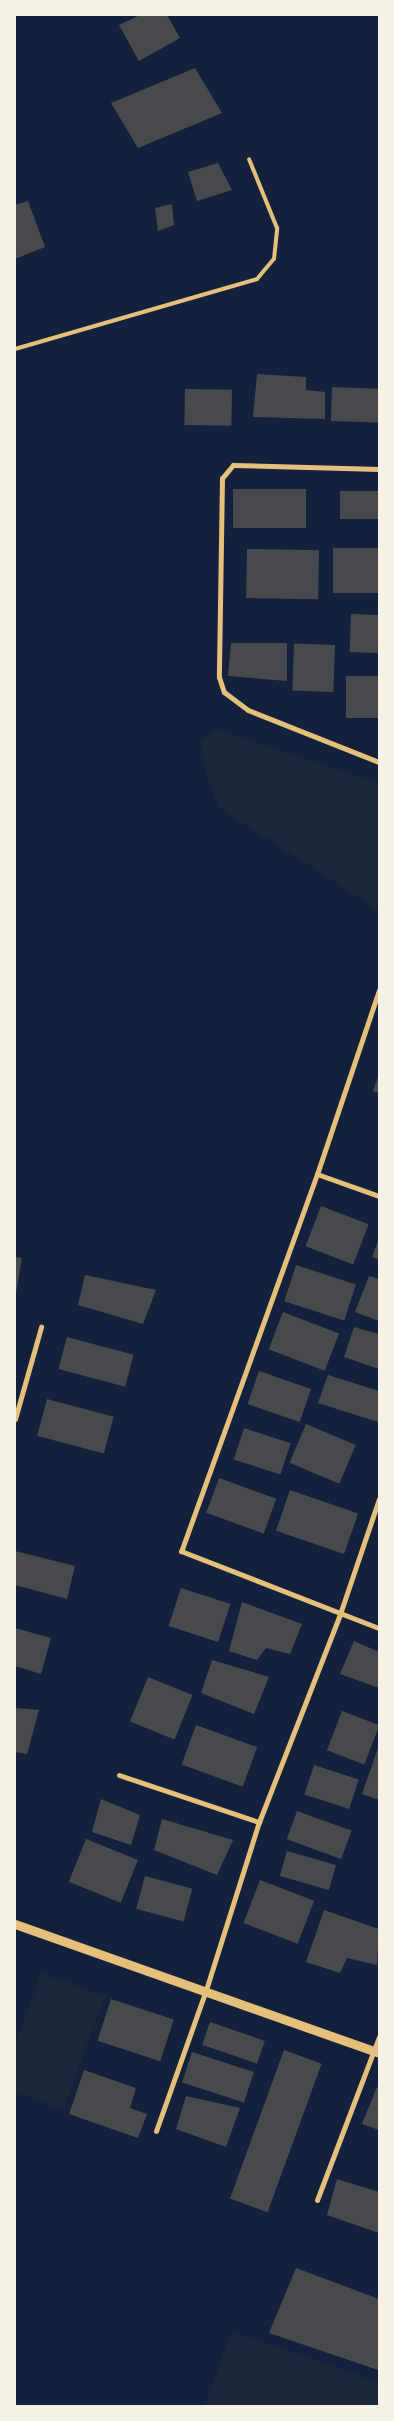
<!DOCTYPE html>
<html>
<head>
<meta charset="utf-8">
<style>
  body { margin:0 }
  #map { position:relative; width:394px; height:2421px; overflow:hidden; background:#14213d; font-family:"Roboto Serif",serif }
  div>[style] { position:absolute }
  .green>* { inset:0; background:#1d2539 }
  .building>* { inset:0; background:#48494c; transform-origin:0 0 }
  .service>* { height:4px; margin:-2px; padding:0 2px; transform-origin:2px; border-radius:2px; background:#e5c07b }
  .minor>* { height:5px; margin:-2.5px; padding:0 2.5px; transform-origin:2.5px; border-radius:2.5px; background:#e5c07b }
  .tertiary>* { height:9px; margin:-4.5px; padding:0 4.5px; transform-origin:4.5px; border-radius:4.5px; background:#e5c07b }
  span { translate:-50% -50%; white-space:nowrap; text-align:center; line-height:1.15; -webkit-text-stroke:4px #f6f1e7; paint-order:stroke }
  .frame { position:absolute; inset:0; border:16px solid #f6f1e7; pointer-events:none }
</style>
</head>
<body>
<div id="map">
  <div class="green">
    <div style="clip-path:polygon(217px 729px,379px 784px,379px 910px,219px 808px,207px 776px,200px 741px)"></div>
    <div style="clip-path:polygon(41px 1973px,105px 1996px,63px 2110px,15px 2092px,15px 2045px)"></div>
    <div style="clip-path:polygon(231px 2332px,379px 2382px,379px 2406px,205px 2406px)"></div>
  </div>
  <div class="building">
    <div style="clip-path:polygon(140px 15px,167px 15px,180px 38px,139px 61px,119px 25px)"></div>
    <div style="clip-path:polygon(195px 68px,222px 113px,138px 148px,111px 103px)"></div>
    <div style="clip-path:polygon(218px 163px,232px 190px,197px 201px,188px 172px)"></div>
    <div style="clip-path:polygon(28px 201px,45px 247px,15px 259px,15px 205px)"></div>
    <div style="clip-path:polygon(172px 204px,174px 225px,158px 231px,155px 208px)"></div>
    <div style="clip-path:polygon(257px 374px,306px 377px,306px 390px,325px 392px,325px 419px,253px 417px)"></div>
    <div style="left:332px;top:387px;width:47px;height:34px;rotate:2deg"></div>
    <div style="left:185px;top:389px;width:47px;height:36px;rotate:1deg"></div>
    <div style="left:306px;top:489px;width:39px;height:73px;rotate:90deg"></div>
    <div style="left:340px;top:491px;width:39px;height:28px"></div>
    <div style="left:333px;top:548px;width:46px;height:45px"></div>
    <div style="left:247px;top:549px;width:72px;height:49px;rotate:1deg"></div>
    <div style="left:351px;top:614px;width:28px;height:38px;rotate:2deg"></div>
    <div style="clip-path:polygon(231px 643px,287px 643px,287px 681px,228px 676px)"></div>
    <div style="left:335px;top:645px;width:47px;height:41px;rotate:92deg"></div>
    <div style="left:379px;top:676px;width:42px;height:33px;rotate:90deg"></div>
    <div style="clip-path:polygon(379px 1074px,379px 1093px,373px 1091px)"></div>
    <div style="left:321px;top:1206px;width:51px;height:43px;rotate:21deg"></div>
    <div style="clip-path:polygon(379px 1238px,379px 1260px,372px 1257px)"></div>
    <div style="clip-path:polygon(15px 1257px,22px 1258px,16px 1293px,15px 1293px)"></div>
    <div style="left:296px;top:1265px;width:63px;height:38px;rotate:18deg"></div>
    <div style="clip-path:polygon(85px 1275px,156px 1290px,143px 1324px,78px 1305px)"></div>
    <div style="clip-path:polygon(369px 1276px,379px 1279px,379px 1321px,355px 1312px)"></div>
    <div style="left:283px;top:1312px;width:60px;height:40px;rotate:21deg"></div>
    <div style="clip-path:polygon(354px 1327px,379px 1334px,379px 1369px,344px 1357px)"></div>
    <div style="left:67px;top:1337px;width:69px;height:33px;rotate:15deg"></div>
    <div style="left:259px;top:1371px;width:55px;height:35px;rotate:19deg"></div>
    <div style="clip-path:polygon(328px 1375px,379px 1391px,378px 1422px,318px 1403px)"></div>
    <div style="left:47px;top:1399px;width:69px;height:38px;rotate:15deg"></div>
    <div style="left:306px;top:1424px;width:54px;height:42px;rotate:23deg"></div>
    <div style="left:244px;top:1428px;width:49px;height:33px;rotate:18deg"></div>
    <div style="left:219px;top:1478px;width:61px;height:37px;rotate:20deg"></div>
    <div style="left:290px;top:1490px;width:72px;height:43px;rotate:19deg"></div>
    <div style="clip-path:polygon(15px 1551px,75px 1566px,67px 1599px,15px 1585px)"></div>
    <div style="left:181px;top:1588px;width:52px;height:40px;rotate:18deg"></div>
    <div style="clip-path:polygon(242px 1602px,302px 1624px,290px 1654px,266px 1648px,257px 1660px,229px 1651px)"></div>
    <div style="clip-path:polygon(15px 1628px,51px 1638px,41px 1674px,15px 1666px)"></div>
    <div style="clip-path:polygon(354px 1641px,379px 1652px,379px 1688px,340px 1674px)"></div>
    <div style="clip-path:polygon(212px 1660px,269px 1677px,254px 1714px,201px 1693px)"></div>
    <div style="left:148px;top:1677px;width:48px;height:48px;rotate:22deg"></div>
    <div style="clip-path:polygon(15px 1708px,39px 1710px,27px 1754px,15px 1752px)"></div>
    <div style="left:342px;top:1711px;width:40px;height:42px;rotate:21deg"></div>
    <div style="left:196px;top:1725px;width:65px;height:42px;rotate:20deg"></div>
    <div style="clip-path:polygon(379px 1745px,379px 1800px,362px 1794px)"></div>
    <div style="left:314px;top:1765px;width:47px;height:31px;rotate:18deg"></div>
    <div style="clip-path:polygon(101px 1799px,140px 1815px,131px 1845px,92px 1832px)"></div>
    <div style="left:297px;top:1811px;width:58px;height:30px;rotate:20deg"></div>
    <div style="clip-path:polygon(162px 1819px,233px 1840px,217px 1875px,154px 1850px)"></div>
    <div style="left:86px;top:1839px;width:56px;height:46px;rotate:22deg"></div>
    <div style="left:287px;top:1851px;width:51px;height:26px;rotate:16deg"></div>
    <div style="left:145px;top:1876px;width:49px;height:34px;rotate:15deg"></div>
    <div style="left:260px;top:1880px;width:58px;height:46px;rotate:21deg"></div>
    <div style="clip-path:polygon(324px 1910px,379px 1929px,377px 1965px,347px 1958px,340px 1973px,306px 1962px)"></div>
    <div style="left:111px;top:1999px;width:66px;height:44px;rotate:18deg"></div>
    <div style="left:210px;top:2022px;width:58px;height:24px;rotate:19deg"></div>
    <div style="left:284px;top:2050px;width:40px;height:158px;rotate:20deg"></div>
    <div style="left:192px;top:2052px;width:65px;height:32px;rotate:18deg"></div>
    <div style="clip-path:polygon(84px 2070px,136px 2088px,130px 2108px,147px 2114px,138px 2138px,69px 2114px)"></div>
    <div style="clip-path:polygon(377px 2087px,379px 2088px,379px 2130px,362px 2124px)"></div>
    <div style="clip-path:polygon(186px 2096px,240px 2108px,226px 2147px,176px 2129px)"></div>
    <div style="clip-path:polygon(337px 2179px,379px 2192px,379px 2233px,327px 2215px)"></div>
    <div style="clip-path:polygon(296px 2268px,379px 2299px,378px 2370px,269px 2333px)"></div>
  </div>
  <div class="service">
    <div style="left:15px;top:349px;width:252px;rotate:-16.1deg"></div>
    <div style="left:257px;top:279px;width:26px;rotate:-50deg"></div>
    <div style="left:274px;top:259px;width:31px;rotate:-84deg"></div>
    <div style="left:277px;top:228px;width:74px;rotate:-112.1deg"></div>
  </div>
  <div class="minor">
    <div style="left:379px;top:469px;width:146px;rotate:-178.4deg"></div>
    <div style="left:233px;top:465px;width:17px;rotate:130deg"></div>
    <div style="left:222px;top:478px;width:199px;rotate:90.9deg"></div>
    <div style="left:219px;top:677px;width:16px;rotate:72deg"></div>
    <div style="left:224px;top:692px;width:30px;rotate:37deg"></div>
    <div style="left:248px;top:710px;width:141px;rotate:21.7deg"></div>
    <div style="left:379px;top:990px;width:194px;rotate:108.6deg"></div>
    <div style="left:317px;top:1174px;width:401px;rotate:109.8deg"></div>
    <div style="left:181px;top:1551px;width:212px;rotate:21.3deg"></div>
    <div style="left:317px;top:1174px;width:66px;rotate:19.5deg"></div>
    <div style="left:15px;top:1419px;width:96px;rotate:-74.2deg"></div>
    <div style="left:119px;top:1775px;width:148px;rotate:18.6deg"></div>
    <div style="left:156px;top:2131px;width:146px;rotate:-70.5deg"></div>
    <div style="left:205px;top:1993px;width:179px;rotate:-72.5deg"></div>
    <div style="left:259px;top:1822px;width:223px;rotate:-68.7deg"></div>
    <div style="left:340px;top:1614px;width:121px;rotate:-71.3deg"></div>
    <div style="left:317px;top:2200px;width:174px;rotate:-69.2deg"></div>
  </div>
  <div class="tertiary">
    <div style="left:15px;top:1924px;width:386px;rotate:19.5deg"></div>
  </div>
  <div class="frame"></div>
</div>
</body>
</html>
